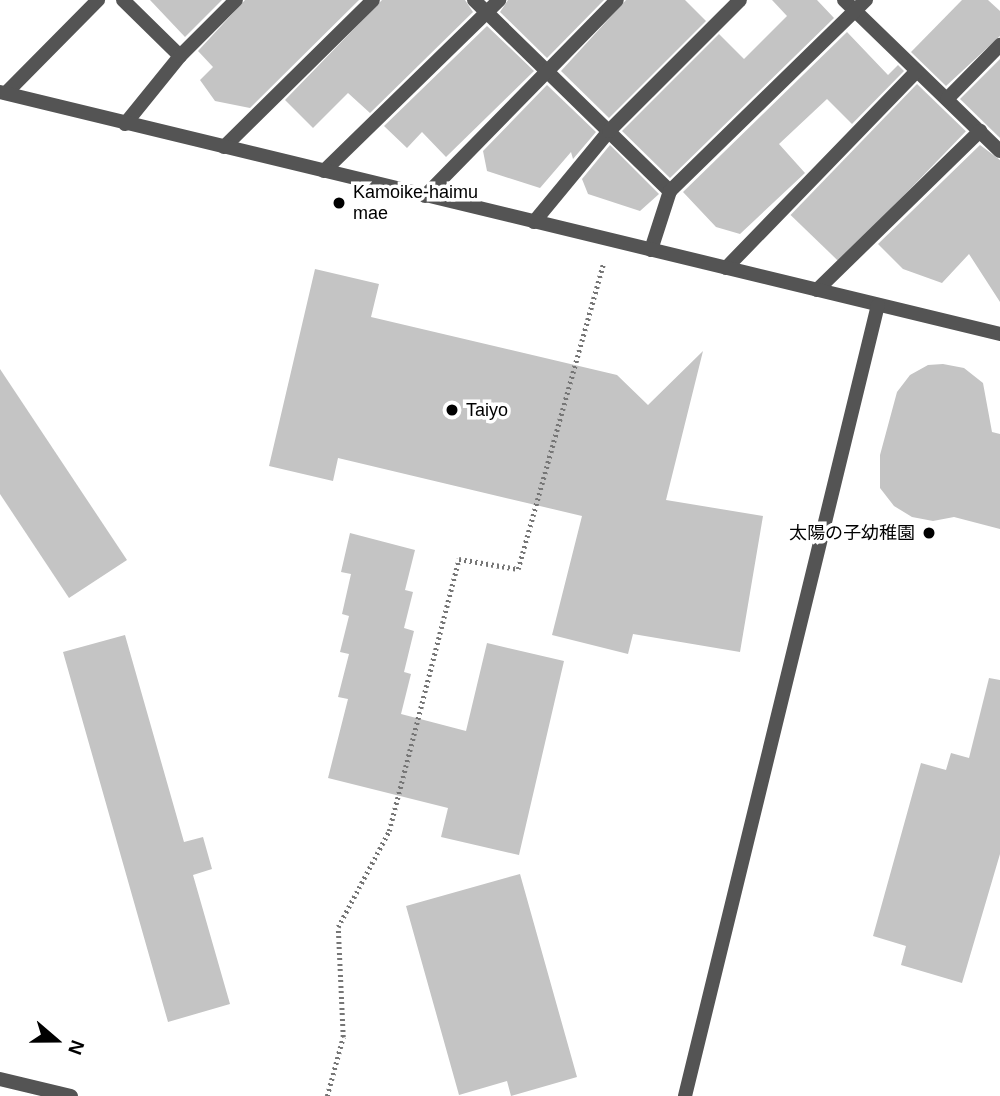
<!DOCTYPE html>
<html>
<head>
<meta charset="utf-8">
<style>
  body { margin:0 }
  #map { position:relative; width:1000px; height:1096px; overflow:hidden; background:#fff; font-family:Arial,"Noto Sans JP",sans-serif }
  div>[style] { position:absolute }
  .building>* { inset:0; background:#c4c4c4; transform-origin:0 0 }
  .path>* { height:4.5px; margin-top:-2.25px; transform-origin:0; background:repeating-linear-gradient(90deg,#767676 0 2px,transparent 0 5.5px) }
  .minor>* { height:14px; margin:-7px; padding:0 7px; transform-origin:7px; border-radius:7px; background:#545454 }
  .tertiary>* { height:14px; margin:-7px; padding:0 7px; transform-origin:7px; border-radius:7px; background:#545454 }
  .dots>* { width:19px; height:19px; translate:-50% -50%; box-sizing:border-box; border:4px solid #fff; border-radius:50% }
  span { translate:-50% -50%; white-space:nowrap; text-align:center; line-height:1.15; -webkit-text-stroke:7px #fff; paint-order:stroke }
  .poi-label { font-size:18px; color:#000 }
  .left { translate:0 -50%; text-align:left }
  .right { translate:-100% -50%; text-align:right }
  .north { position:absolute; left:21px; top:1005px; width:70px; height:70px; -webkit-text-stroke:5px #fff; paint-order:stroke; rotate:110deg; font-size:19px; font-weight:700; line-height:28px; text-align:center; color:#000 }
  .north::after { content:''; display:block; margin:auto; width:24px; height:32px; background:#000; clip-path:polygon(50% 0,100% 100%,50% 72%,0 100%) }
</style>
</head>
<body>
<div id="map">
  <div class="building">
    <div style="clip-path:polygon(150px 0,222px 0,185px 37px)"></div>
    <div style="clip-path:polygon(245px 0,359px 0,250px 108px,215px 101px,200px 80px,213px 67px,198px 51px)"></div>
    <div style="clip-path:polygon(382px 0,465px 0,473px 12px,370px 113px,348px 93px,313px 128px,285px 100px)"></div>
    <div style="clip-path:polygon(508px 0,604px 0,547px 58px,500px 12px)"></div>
    <div style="clip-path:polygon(626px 0,685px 0,706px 21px,609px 118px,561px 71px)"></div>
    <div style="clip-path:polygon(772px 0,817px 0,834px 18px,670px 178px,622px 131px,719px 34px,744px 59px,787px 16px)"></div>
    <div style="clip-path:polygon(962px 0,988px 0,1000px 11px,1000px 36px,946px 86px,911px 52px)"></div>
    <div style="clip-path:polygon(487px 26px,534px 71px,446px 157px,422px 132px,407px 148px,384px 126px)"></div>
    <div style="clip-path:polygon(847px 32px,888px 75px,898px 65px,904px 71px,852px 124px,827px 99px,779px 144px,805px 173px,740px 234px,716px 227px,683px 192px)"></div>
    <div style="clip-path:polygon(1000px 59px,1000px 138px,960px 99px)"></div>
    <div style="left:917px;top:84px;width:68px;height:182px;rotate:44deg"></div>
    <div style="clip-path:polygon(547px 85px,596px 132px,573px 159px,571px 152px,540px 188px,487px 171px,483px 151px)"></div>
    <div style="clip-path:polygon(610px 145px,659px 194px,640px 211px,588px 194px,582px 179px)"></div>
    <div style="clip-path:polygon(980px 145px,1000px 160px,1000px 302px,969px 254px,942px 283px,903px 269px,878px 244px)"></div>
    <div style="clip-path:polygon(315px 269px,379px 284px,371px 317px,617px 375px,648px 405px,703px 351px,666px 500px,763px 516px,740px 652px,633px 634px,628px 654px,552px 635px,582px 516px,338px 458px,333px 481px,269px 466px)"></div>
    <div style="clip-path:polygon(943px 364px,964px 368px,983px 383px,992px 432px,1000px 434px,1000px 529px,954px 517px,933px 521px,912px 517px,894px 506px,880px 488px,880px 455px,897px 392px,910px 375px,928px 365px)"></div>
    <div style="clip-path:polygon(0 369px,127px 560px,69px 598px,0 494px)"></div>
    <div style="clip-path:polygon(350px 533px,415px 550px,405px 590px,413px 592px,404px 628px,414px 631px,404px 672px,411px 674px,401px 714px,466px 731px,487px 643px,564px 661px,519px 855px,441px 837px,448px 808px,328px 778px,348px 699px,338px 697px,349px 654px,340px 652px,349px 616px,342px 614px,351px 574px,341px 572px)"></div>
    <div style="clip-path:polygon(125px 635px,184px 842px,203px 837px,212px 869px,193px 875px,230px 1004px,168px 1022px,63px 652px)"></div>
    <div style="clip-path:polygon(989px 678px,1000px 680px,1000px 854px,962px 983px,901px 965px,906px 946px,873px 936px,921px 763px,946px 770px,951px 753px,969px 758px)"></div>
    <div style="clip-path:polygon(520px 874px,577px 1077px,511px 1096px,507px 1081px,459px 1095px,406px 906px)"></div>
  </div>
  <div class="path">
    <div style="left:327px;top:1096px;width:61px;rotate:-74.8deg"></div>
    <div style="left:343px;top:1037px;width:110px;rotate:-92.6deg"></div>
    <div style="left:338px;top:927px;width:109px;rotate:-62deg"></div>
    <div style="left:389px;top:831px;width:281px;rotate:-75.6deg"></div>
    <div style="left:459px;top:559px;width:60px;rotate:9.6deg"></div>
    <div style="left:518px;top:569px;width:316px;rotate:-74.4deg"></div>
  </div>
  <div class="minor">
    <div style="left:123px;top:0;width:80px;rotate:44.5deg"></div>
    <div style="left:474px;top:0;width:274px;rotate:44.3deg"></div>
    <div style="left:670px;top:191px;width:62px;rotate:107.9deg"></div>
    <div style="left:844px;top:0;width:217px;rotate:44.1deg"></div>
    <div style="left:6px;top:93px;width:131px;rotate:-45.3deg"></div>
    <div style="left:947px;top:99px;width:76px;rotate:-45.5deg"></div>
    <div style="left:125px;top:124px;width:87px;rotate:-51deg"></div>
    <div style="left:180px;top:56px;width:79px;rotate:-45deg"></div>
    <div style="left:224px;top:147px;width:209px;rotate:-44.6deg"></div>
    <div style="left:324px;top:171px;width:245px;rotate:-44.3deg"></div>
    <div style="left:670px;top:191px;width:274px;rotate:-44.3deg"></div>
    <div style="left:425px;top:196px;width:274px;rotate:-45.6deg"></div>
    <div style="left:534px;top:222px;width:118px;rotate:-50.5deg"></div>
    <div style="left:609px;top:131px;width:185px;rotate:-45deg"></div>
    <div style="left:726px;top:268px;width:274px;rotate:-45.9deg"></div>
    <div style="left:817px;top:290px;width:228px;rotate:-44.3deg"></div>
  </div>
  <div class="tertiary">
    <div style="left:0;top:92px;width:1029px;rotate:13.6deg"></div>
    <div style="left:0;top:1079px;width:73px;rotate:13.5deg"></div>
    <div style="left:685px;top:1096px;width:814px;rotate:-76.29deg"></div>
  </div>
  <div class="dots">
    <div style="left:339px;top:203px;background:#000"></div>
    <div style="left:452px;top:410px;background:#000"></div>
    <div style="left:929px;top:533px;background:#000"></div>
  </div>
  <div class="poi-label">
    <span class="left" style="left:353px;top:203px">Kamoike-haimu<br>mae</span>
    <span class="left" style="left:466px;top:410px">Taiyo</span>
    <span class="right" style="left:915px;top:533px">太陽の子幼稚園</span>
  </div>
  <div class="north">N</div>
</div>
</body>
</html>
